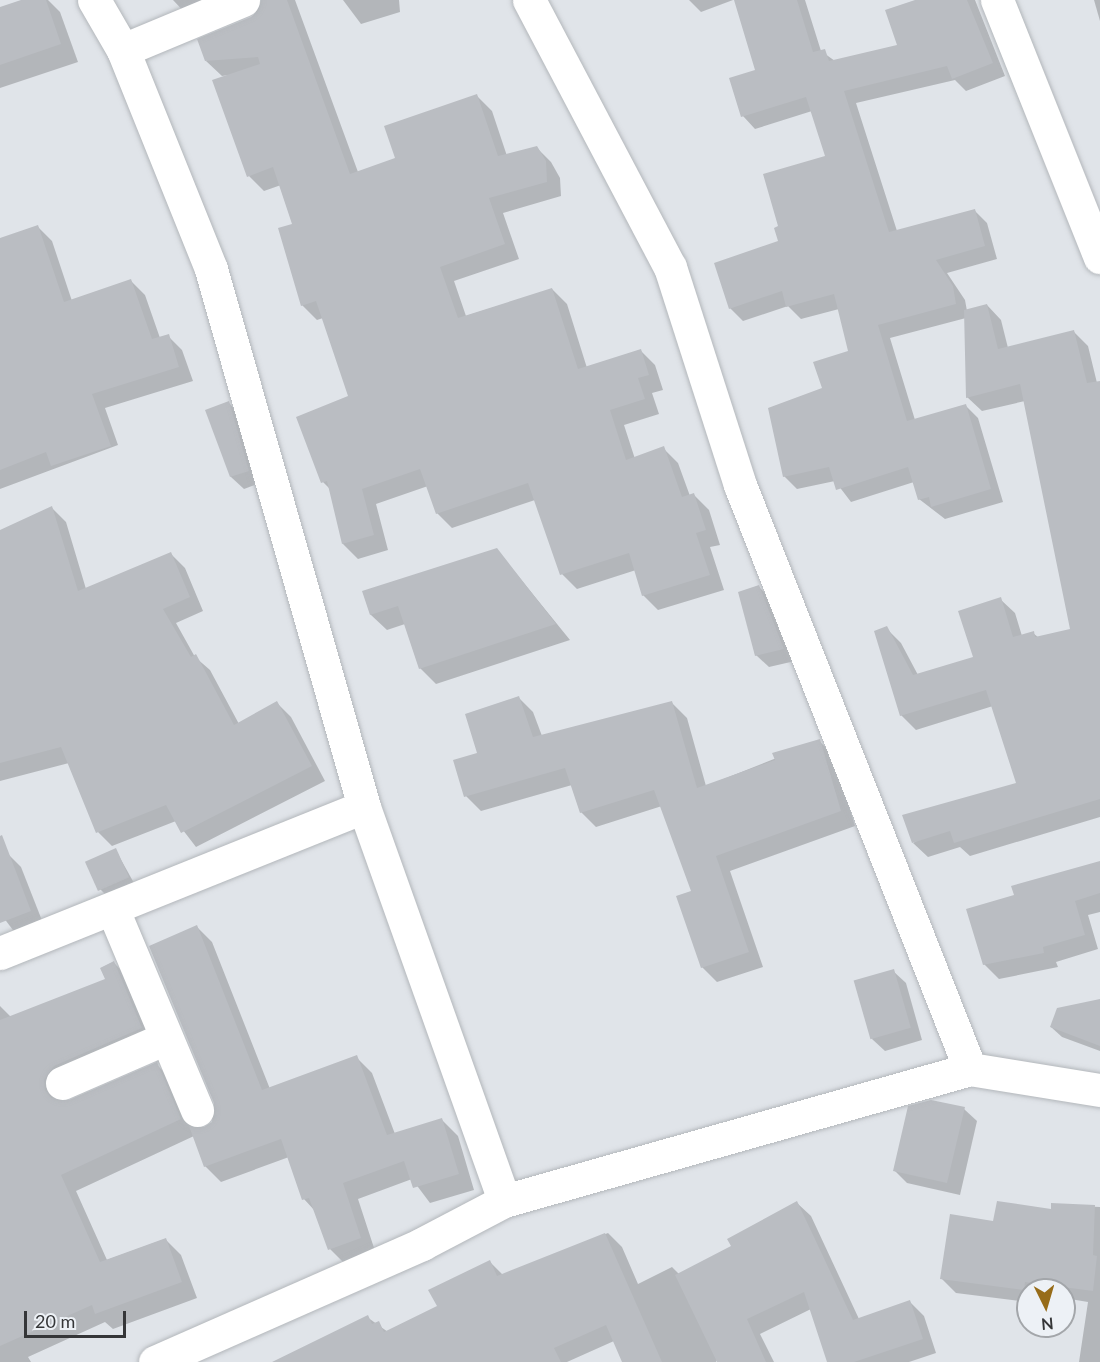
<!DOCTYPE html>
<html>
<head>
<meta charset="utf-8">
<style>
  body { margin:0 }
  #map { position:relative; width:1100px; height:1362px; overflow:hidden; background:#e0e4e9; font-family:Lato,sans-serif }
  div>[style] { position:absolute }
  .shadow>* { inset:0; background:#0003 }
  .building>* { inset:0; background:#babdc2; transform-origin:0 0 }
  .roads { filter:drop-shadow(0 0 2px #b3b7bb) drop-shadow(0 0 2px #b3b7bb) }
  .minor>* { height:33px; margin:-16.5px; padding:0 16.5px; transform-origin:16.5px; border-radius:16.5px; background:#fff }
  span { translate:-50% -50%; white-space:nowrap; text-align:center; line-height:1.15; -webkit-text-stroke:4.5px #edf1f6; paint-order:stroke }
  .north { position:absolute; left:1016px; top:1278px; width:60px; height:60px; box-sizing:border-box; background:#edf1f6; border:2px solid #a3a6aa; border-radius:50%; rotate:175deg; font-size:16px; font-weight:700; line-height:24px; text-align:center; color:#353638 }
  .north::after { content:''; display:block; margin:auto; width:21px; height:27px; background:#976c19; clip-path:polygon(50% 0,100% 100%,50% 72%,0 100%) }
  .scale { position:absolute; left:24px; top:1311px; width:102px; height:27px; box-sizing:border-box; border:3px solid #353638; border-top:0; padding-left:8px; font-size:18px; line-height:21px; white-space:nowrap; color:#353638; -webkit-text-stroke:4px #edf1f6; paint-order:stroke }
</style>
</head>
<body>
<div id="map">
  <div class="shadow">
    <div style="clip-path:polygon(25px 0,48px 0,60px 12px,78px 62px,0 88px,0 8px)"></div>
    <div style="clip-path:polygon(173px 0,249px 0,187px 15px)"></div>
    <div style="clip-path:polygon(263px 0,295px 0,358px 172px,397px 159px,477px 96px,492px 111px,507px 156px,536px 147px,551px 162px,560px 178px,561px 196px,503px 213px,519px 259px,454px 281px,466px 316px,552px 289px,567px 304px,587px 368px,640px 350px,655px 365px,663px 390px,652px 393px,659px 414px,624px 425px,635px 459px,663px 448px,678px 463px,690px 496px,694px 495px,709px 510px,720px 545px,710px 547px,724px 590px,658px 610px,643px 595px,636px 570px,577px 589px,562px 574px,535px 500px,452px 528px,437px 513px,428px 486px,376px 504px,388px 550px,358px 559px,343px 544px,330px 489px,323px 482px,350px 397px,323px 318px,317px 320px,302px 305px,294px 225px,281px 185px,264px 191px,249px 176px,229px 75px,222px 76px,206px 61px,252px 18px)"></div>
    <div style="clip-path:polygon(343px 0,399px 0,400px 12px,361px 24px)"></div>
    <div style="clip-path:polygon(689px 0,733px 0,701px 12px)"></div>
    <div style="clip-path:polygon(735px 0,805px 0,821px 51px,835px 61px,899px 46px,919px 0,975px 0,1005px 76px,966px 91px,955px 80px,856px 103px,897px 231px,974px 210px,987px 223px,997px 259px,947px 273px,965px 300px,967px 311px,987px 305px,1001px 320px,1008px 348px,1074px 332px,1088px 346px,1097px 383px,1100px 382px,1100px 817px,970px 856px,960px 847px,928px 857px,913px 843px,1018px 784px,993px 706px,916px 730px,901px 715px,886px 628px,901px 643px,918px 675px,975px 658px,1000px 599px,1015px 613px,1022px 636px,1033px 633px,1039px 638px,1072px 630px,1025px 401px,982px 411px,967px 397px,966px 318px,890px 338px,915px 420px,965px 405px,978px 418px,1003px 502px,945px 519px,919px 499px,914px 482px,851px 502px,835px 481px,797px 489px,784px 476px,824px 388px,850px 352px,839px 309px,801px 319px,788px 306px,743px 321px,730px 308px,780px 242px,780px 227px,827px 157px,812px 111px,755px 129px,743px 116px,757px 71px)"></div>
    <div style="clip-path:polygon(1094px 0,1100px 0,1100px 21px)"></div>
    <div style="clip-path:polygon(38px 227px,52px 241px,72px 301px,131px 281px,145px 295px,160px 338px,168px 336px,182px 350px,193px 381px,105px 408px,118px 445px,0 489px,0 241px)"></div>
    <div style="clip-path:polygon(229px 403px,241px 416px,260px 483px,244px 489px,231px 477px)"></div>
    <div style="clip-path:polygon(52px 508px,66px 522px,86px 589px,171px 554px,185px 568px,203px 611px,176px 623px,195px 657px,210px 670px,239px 724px,277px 703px,291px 717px,325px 781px,196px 847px,176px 821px,112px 846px,98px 832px,69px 763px,0 781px,0 531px)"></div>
    <div style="clip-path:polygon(497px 550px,570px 640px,436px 684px,420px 668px,405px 624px,387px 630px,371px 615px,364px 592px)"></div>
    <div style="clip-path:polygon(759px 587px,772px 600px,795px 661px,769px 667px,756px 655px)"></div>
    <div style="clip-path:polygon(518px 697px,533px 712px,542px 736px,672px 703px,687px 718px,706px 786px,819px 741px,834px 755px,855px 826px,730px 871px,763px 967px,717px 982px,702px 967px,693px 892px,662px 806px,596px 827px,581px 812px,572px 785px,481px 811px,466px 796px,479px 754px)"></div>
    <div style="clip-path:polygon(115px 849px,134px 883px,106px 895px,100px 889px)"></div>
    <div style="clip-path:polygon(9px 855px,21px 867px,43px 923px,16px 934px,0 913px,0 858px)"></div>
    <div style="clip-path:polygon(1100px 862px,1100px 912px,1088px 915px,1098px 949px,1056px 962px,1058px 967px,999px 979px,984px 964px,1016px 896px)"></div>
    <div style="clip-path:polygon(197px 927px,212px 942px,270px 1089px,356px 1057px,372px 1073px,395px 1134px,442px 1120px,458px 1136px,474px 1190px,430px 1203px,412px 1179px,358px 1199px,376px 1254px,346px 1265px,330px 1249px,315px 1211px,304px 1199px,289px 1157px,221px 1182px,205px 1166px,194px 1136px,76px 1191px,107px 1260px,165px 1239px,181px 1255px,197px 1298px,113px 1329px,105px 1322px,28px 1357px,31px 1362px,0 1362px,0 1006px,11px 1017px,107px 980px,114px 963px,130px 979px,157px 1044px,70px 1082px,59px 1101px,69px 1102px,156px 1064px,172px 1080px,193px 1128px,204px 1129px,213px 1123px,216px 1103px)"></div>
    <div style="clip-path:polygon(893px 971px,906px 983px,922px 1040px,885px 1051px,872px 1039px)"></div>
    <div style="clip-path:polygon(1100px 1000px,1100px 1051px,1062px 1037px,1051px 1027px)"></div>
    <div style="clip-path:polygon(964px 1109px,977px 1121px,960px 1195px,907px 1183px,894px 1170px)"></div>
    <div style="clip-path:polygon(797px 1203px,811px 1216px,859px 1319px,910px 1302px,924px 1316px,936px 1353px,909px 1362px,829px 1362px,811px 1309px,760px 1334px,774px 1362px,724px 1362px,720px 1354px,716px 1362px,624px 1362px,614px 1341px,567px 1362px,278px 1362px,367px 1317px,388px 1332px,439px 1307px,489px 1261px,503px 1275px,608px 1233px,622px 1247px,638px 1284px,672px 1267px,679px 1274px,733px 1247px)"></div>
    <div style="clip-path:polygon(1053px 1205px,1100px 1207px,1100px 1362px,1079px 1362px,1088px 1302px,1064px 1298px,1064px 1290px,1028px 1290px,1028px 1302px,956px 1293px,942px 1279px,995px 1223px,1053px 1210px)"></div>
  </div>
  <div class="building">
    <div style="clip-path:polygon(21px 0,46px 0,61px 44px,0 65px,0 7px)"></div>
    <div style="clip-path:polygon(261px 0,287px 0,350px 174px,395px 158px,384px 126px,477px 94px,498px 156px,537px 146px,546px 161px,547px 182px,489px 198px,505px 244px,440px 267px,458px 318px,552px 288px,578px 369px,641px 349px,649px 375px,638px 378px,645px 399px,610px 410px,626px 460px,664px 446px,682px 497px,694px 493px,706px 530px,696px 533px,710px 575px,642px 596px,629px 553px,560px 575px,528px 483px,436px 514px,420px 469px,362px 489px,374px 535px,342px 544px,327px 481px,321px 483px,296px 417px,348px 396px,316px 301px,301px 306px,278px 228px,292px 224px,273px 167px,247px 177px,212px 80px,260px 64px,258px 57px,205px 61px,197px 39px,251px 17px,258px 11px)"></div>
    <div style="clip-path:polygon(734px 0,797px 0,813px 52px,825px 49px,829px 61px,897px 45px,885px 10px,915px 0,967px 0,993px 63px,952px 79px,947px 66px,844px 91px,889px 232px,975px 209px,985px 246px,936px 260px,953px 286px,956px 304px,878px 325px,907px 421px,966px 404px,991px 489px,931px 507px,929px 497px,918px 500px,908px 467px,836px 490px,829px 467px,783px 477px,768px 408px,822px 388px,813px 362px,848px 351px,834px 294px,786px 307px,782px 291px,729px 309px,714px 263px,778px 241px,774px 228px,778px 226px,763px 174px,825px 156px,806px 97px,741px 117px,729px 78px,755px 70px)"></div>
    <div style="clip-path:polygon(38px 225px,64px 302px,131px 279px,152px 339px,169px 334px,179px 367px,92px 394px,111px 446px,51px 466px,46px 452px,0 470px,0 238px)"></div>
    <div style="clip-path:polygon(987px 304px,998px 349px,1074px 330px,1087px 383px,1100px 381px,1100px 799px,954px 843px,950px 831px,912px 843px,902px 815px,1016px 783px,986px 690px,900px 716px,874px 631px,887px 626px,913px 675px,973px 657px,958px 611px,1001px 597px,1013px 637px,1034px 631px,1035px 637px,1070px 629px,1020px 384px,966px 398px,964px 310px)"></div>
    <div style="clip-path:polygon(229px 401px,249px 471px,230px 477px,205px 410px)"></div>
    <div style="clip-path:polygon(52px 506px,78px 591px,171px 552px,190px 597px,163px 609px,191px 657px,196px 654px,234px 725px,277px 701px,312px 766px,181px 833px,166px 805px,96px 833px,61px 747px,0 763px,0 530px)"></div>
    <div style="clip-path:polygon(497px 548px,556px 624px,419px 669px,398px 606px,370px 615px,362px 591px)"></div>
    <div style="clip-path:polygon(759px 585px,784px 649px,755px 656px,738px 592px)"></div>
    <div style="clip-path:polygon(519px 696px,533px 737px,672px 701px,697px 788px,775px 760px,772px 753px,820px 739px,841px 811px,716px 856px,749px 952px,701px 968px,676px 896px,691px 891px,654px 790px,580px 813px,565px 768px,464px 797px,453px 760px,477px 753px,465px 714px)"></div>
    <div style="clip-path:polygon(2px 835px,31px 911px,0 923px,0 836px)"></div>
    <div style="left:116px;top:848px;width:32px;height:34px;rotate:66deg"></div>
    <div style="clip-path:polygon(1100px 861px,1100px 893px,1075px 901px,1085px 935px,1043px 947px,1044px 953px,983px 965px,966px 909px,1014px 895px,1011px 886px)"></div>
    <div style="clip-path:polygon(197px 925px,262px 1090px,357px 1055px,387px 1135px,442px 1118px,459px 1174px,413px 1188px,404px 1161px,343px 1183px,361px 1238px,328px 1250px,309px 1198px,302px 1200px,281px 1139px,204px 1167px,189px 1126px,204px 1127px,212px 1122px,214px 1103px,149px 946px)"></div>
    <div style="clip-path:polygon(114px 961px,142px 1028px,54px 1066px,44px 1080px,45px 1090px,51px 1098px,69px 1100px,157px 1062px,181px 1119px,61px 1175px,100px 1262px,166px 1238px,182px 1282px,95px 1314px,92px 1305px,0 1346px,0 1020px,105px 979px,100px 968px)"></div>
    <div style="left:894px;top:969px;width:61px;height:42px;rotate:74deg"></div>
    <div style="clip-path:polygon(1100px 999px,1100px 1046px,1050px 1027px,1057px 1008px)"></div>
    <div style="clip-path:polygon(931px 1100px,965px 1107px,947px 1183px,893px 1171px,908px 1106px)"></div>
    <div style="clip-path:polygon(797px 1201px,853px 1320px,910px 1300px,923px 1339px,854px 1362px,827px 1362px,804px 1292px,747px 1319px,766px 1362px,717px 1362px,675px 1275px,731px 1246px,727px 1239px)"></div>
    <div style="clip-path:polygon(997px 1201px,1051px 1209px,1051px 1203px,1095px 1205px,1093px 1255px,1097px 1256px,1093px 1291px,1025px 1282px,1024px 1290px,940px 1279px,950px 1214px,993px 1221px)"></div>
    <div style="clip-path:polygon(605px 1233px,662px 1362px,622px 1362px,606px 1325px,554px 1348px,561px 1362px,272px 1362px,368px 1315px,372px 1324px,379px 1321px,384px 1332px,437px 1306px,428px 1290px,490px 1260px,497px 1276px)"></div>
  </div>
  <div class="roads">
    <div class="minor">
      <div style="left:94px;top:0;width:58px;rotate:59.9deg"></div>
      <div style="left:123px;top:50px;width:236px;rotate:68.1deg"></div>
      <div style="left:211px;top:269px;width:559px;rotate:74.12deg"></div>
      <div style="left:364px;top:807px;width:418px;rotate:70.4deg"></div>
      <div style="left:529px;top:0;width:302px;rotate:62.2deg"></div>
      <div style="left:670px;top:267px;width:229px;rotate:72.2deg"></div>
      <div style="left:740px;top:485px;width:628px;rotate:68.5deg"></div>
      <div style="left:997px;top:0;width:277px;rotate:68.2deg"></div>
      <div style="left:123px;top:50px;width:130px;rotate:-22.6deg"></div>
      <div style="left:113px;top:910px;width:217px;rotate:67.2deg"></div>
      <div style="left:0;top:953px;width:392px;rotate:-21.9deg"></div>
      <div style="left:62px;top:1083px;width:113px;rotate:-23.4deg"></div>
      <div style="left:155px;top:1362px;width:292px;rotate:-23.8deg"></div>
      <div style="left:422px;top:1244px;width:93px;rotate:-27.7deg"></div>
      <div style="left:504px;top:1201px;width:484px;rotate:-15.8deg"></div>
      <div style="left:970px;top:1069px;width:132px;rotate:9.2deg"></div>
    </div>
  </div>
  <div class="north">N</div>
  <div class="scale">20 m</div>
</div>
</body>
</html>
